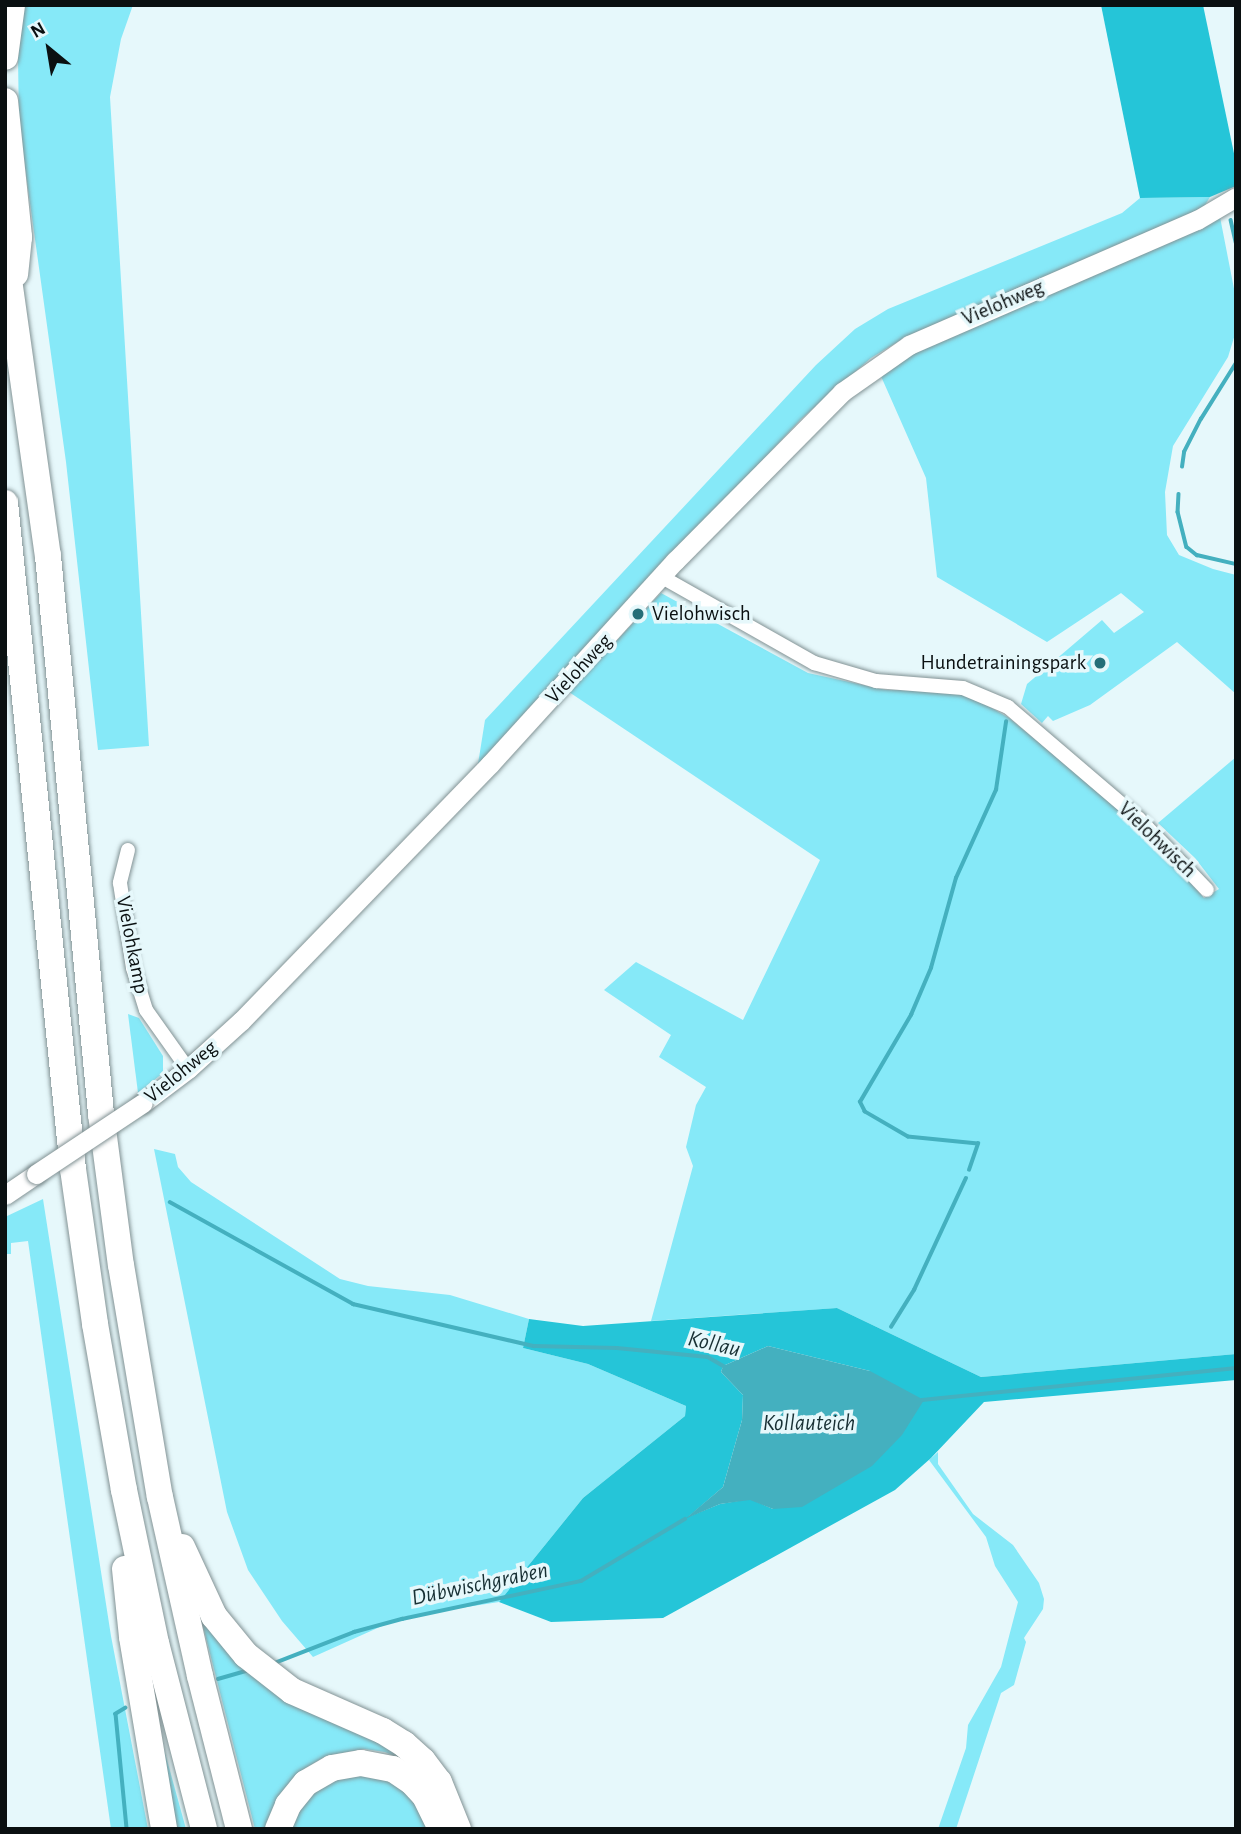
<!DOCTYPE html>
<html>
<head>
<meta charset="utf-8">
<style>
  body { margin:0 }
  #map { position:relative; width:1241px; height:1834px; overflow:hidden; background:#e6f8fb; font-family:"Alegreya Sans",sans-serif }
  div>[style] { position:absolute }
  .green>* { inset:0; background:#86e9f8 }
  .forest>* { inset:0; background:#25c5d8 }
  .water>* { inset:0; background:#44b0bf }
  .stream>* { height:3.5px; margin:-1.75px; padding:0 1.75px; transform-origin:1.75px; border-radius:1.75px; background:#44b0bf }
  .roads { filter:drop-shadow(0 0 2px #829294) drop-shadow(0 0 2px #829294) }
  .street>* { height:14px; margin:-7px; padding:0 7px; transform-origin:7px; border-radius:7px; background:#fff }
  .secondary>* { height:19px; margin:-9.5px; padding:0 9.5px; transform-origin:9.5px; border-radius:9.5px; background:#fff }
  .highway>* { height:26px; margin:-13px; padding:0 13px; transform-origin:13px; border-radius:13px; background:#fff }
  .bridges { filter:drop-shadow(0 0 2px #829294) drop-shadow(0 0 2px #829294) }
  .secondary-bridge>* { height:19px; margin:-9.5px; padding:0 9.5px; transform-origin:9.5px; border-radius:9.5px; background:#fff }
  .dots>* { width:19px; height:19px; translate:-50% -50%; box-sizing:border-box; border:4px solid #e6f8fb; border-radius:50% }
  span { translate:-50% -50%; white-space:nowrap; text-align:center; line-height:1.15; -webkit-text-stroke:7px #e6f8fb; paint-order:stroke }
  .street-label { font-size:21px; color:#0a1011 }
  .poi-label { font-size:21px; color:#0a1011 }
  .left { translate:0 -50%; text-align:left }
  .right { translate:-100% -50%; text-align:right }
  .water-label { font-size:23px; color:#183034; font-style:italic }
  .frame { position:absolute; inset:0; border:7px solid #0a1011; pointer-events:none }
  .north { position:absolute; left:14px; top:14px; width:70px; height:70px; -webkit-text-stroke:5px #e6f8fb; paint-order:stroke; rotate:330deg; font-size:19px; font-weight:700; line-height:28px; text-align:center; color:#0a1011 }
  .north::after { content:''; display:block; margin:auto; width:24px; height:32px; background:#0a1011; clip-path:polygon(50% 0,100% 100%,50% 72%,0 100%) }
</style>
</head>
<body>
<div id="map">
  <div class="green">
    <div style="clip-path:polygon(24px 5px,133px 5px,121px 39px,110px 97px,149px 746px,98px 750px,66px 462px,19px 124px,18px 58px)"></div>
    <div style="clip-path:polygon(1210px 197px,1200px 213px,904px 338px,871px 358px,801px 419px,478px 764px,485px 720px,816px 365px,855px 329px,888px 309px,1122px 213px,1140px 198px)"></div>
    <div style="clip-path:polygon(1220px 217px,1236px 299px,1236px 331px,1228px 357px,1173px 446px,1165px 492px,1167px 535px,1179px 555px,1213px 569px,1236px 575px,1236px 694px,1177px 642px,1090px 705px,1053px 721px,1048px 716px,1042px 723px,1021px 704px,1027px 684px,1102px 620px,1114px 633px,1144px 612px,1121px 593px,1047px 642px,937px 577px,926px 478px,880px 374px,911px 353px)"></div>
    <div style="clip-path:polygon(661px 593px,808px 673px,886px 690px,962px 691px,1009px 718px,1135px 821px,1204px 898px,1219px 889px,1195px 858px,1158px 823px,1236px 757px,1236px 1354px,981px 1377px,837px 1308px,651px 1321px,693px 1166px,686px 1147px,696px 1105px,706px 1087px,659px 1057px,671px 1035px,604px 990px,636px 962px,743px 1020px,820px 860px,569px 692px)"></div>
    <div style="clip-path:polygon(128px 1014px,139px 1018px,163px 1056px,163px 1073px,138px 1093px)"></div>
    <div style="clip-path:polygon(154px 1149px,175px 1154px,178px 1167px,191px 1182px,340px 1279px,368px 1286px,450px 1295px,529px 1319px,523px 1348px,588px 1364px,686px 1406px,685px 1416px,583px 1498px,499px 1602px,402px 1617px,313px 1657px,282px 1621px,248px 1570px,227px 1512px)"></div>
    <div style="clip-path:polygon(43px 1199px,111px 1636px,148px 1829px,111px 1829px,28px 1241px,11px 1243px,11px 1254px,5px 1254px,5px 1217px)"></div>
    <div style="clip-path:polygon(938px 1452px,938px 1464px,973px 1514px,1013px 1545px,1039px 1583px,1044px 1599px,1043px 1609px,1024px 1638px,1026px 1642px,1014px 1685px,1001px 1693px,956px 1829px,938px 1829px,966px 1748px,968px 1725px,1001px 1667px,1018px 1602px,995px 1566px,986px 1537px,929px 1460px)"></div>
    <div style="clip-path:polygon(195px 1595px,208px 1617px,373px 1733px,406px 1761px,385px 1752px,364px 1749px,326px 1756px,304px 1769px,270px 1829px,255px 1829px)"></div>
    <div style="clip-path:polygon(162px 1742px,186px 1829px,175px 1829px)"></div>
    <div style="clip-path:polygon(371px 1774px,402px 1787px,432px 1829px,286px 1829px,295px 1813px,324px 1782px)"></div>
  </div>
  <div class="forest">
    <div style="clip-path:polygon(1101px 5px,1203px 5px,1236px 163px,1236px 186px,1210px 197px,1140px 198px)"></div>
    <div style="clip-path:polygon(evenodd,837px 1308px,981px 1377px,1236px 1354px,1236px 1380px,984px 1402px,931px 1458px,895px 1490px,663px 1618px,551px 1622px,499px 1602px,583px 1498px,685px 1416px,686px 1406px,588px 1364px,523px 1348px,529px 1319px,583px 1326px,837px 1308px,768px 1346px,870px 1371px,773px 1509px,750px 1499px,720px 1504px,688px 1517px,723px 1487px,742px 1420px,743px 1395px,721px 1372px,723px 1366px,768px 1346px)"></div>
  </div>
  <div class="water">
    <div style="clip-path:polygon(768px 1346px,870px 1371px,924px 1400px,902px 1435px,872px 1466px,802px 1507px,773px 1509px,750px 1500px,720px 1504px,685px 1519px,723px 1487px,742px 1420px,743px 1395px,721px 1372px,723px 1366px)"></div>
  </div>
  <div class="stream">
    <div style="left:1231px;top:220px;width:23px;rotate:77deg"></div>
    <div style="left:1182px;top:467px;width:15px;rotate:-82deg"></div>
    <div style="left:1184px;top:452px;width:37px;rotate:-63deg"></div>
    <div style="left:1201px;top:419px;width:66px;rotate:-58deg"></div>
    <div style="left:1179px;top:494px;width:18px;rotate:93deg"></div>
    <div style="left:1178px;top:512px;width:36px;rotate:76deg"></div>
    <div style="left:1187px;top:547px;width:13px;rotate:39deg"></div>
    <div style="left:1197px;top:555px;width:40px;rotate:13deg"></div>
    <div style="left:969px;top:1170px;width:28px;rotate:-71deg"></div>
    <div style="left:978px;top:1144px;width:70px;rotate:-174.3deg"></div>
    <div style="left:908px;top:1137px;width:50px;rotate:-149.8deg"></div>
    <div style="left:865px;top:1112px;width:11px;rotate:-117deg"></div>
    <div style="left:860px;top:1102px;width:101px;rotate:-59.6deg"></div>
    <div style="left:911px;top:1015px;width:51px;rotate:-66.9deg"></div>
    <div style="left:931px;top:968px;width:93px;rotate:-74.5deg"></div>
    <div style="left:956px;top:878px;width:97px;rotate:-65.6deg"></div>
    <div style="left:996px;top:790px;width:69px;rotate:-81.6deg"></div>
    <div style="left:170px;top:1202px;width:210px;rotate:29.1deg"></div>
    <div style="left:353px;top:1304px;width:186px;rotate:13.1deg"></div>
    <div style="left:534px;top:1346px;width:83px;rotate:1.4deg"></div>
    <div style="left:617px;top:1348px;width:91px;rotate:5.6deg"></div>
    <div style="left:708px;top:1357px;width:20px;rotate:30deg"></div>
    <div style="left:891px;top:1327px;width:44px;rotate:-58.1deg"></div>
    <div style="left:914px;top:1290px;width:123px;rotate:-65.1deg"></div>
    <div style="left:922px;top:1400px;width:316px;rotate:-5.8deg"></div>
    <div style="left:275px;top:1663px;width:85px;rotate:-21.4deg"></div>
    <div style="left:354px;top:1632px;width:50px;rotate:-15.2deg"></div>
    <div style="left:402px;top:1619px;width:183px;rotate:-12deg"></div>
    <div style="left:581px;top:1581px;width:121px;rotate:-30.8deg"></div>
    <div style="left:218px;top:1679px;width:33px;rotate:-16deg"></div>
    <div style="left:126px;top:1708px;width:12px;rotate:149deg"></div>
    <div style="left:116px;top:1714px;width:116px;rotate:84.5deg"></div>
  </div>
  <div class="roads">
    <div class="street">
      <div style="left:662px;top:577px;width:175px;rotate:29.5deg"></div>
      <div style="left:814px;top:663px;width:65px;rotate:16.2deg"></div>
      <div style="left:876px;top:681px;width:87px;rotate:4.6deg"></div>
      <div style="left:963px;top:688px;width:49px;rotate:22.9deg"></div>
      <div style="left:1008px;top:707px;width:172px;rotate:40.5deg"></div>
      <div style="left:1139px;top:819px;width:98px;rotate:46.2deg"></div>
      <div style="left:128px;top:850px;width:34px;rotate:104deg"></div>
      <div style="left:120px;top:883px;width:86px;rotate:81.3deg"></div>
      <div style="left:133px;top:968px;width:44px;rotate:72.8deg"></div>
      <div style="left:146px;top:1010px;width:72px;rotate:54.6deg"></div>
    </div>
    <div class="secondary">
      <div style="left:143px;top:1103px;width:56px;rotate:-37.1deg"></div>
      <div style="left:188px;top:1069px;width:72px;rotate:-42.2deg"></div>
      <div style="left:241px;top:1021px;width:358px;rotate:-45.9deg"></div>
      <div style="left:490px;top:764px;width:275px;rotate:-47.7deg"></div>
      <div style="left:675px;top:561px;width:238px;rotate:-45.3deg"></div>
      <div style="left:842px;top:392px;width:82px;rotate:-35deg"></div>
      <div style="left:909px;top:345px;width:314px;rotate:-23.5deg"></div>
      <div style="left:1197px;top:220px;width:45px;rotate:-30.5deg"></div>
      <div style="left:5px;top:1195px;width:37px;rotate:-34deg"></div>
    </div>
    <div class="highway">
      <div style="left:5px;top:57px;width:52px;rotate:-82.3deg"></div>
      <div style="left:5px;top:101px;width:137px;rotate:84.1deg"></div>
      <div style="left:19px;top:237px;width:37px;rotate:96deg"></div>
      <div style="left:5px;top:251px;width:308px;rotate:82deg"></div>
      <div style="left:48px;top:556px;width:561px;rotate:84.57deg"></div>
      <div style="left:101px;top:1114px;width:152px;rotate:82.5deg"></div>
      <div style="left:121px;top:1265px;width:235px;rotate:80.5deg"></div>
      <div style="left:160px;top:1497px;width:183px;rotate:77.4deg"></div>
      <div style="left:200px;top:1676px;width:158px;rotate:75.7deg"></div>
      <div style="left:5px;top:503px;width:669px;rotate:84.17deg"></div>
      <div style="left:73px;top:1169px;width:157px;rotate:81.9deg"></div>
      <div style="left:95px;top:1324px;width:169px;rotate:80.1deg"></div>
      <div style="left:124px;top:1490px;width:156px;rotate:78.2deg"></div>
      <div style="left:156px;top:1643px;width:192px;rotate:75.5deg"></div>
      <div style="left:182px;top:1547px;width:76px;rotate:65.1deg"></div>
      <div style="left:214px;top:1616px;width:50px;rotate:50.6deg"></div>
      <div style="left:246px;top:1655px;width:58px;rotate:38deg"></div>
      <div style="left:292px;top:1691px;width:99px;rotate:23.7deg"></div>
      <div style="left:383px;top:1731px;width:25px;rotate:32deg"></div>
      <div style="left:404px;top:1744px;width:25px;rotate:42deg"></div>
      <div style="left:423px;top:1761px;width:26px;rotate:53deg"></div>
      <div style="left:439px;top:1782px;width:51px;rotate:68deg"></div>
      <div style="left:125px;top:1569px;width:68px;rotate:84.1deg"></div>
      <div style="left:132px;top:1637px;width:195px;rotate:80.5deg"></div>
      <div style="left:278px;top:1829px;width:26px;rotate:-67deg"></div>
      <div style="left:288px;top:1805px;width:28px;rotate:-51deg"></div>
      <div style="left:306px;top:1783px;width:30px;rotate:-30deg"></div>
      <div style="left:332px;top:1768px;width:29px;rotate:-10deg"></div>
      <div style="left:361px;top:1763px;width:33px;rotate:11deg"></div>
      <div style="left:393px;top:1769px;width:23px;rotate:34deg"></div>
      <div style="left:412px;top:1782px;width:19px;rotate:47deg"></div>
      <div style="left:425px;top:1796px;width:37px;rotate:64deg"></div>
    </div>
  </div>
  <div class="bridges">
    <div class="secondary-bridge">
      <div style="left:36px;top:1174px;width:128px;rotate:-33.6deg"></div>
    </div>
  </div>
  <div class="dots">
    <div style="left:638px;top:614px;background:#256e78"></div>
    <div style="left:1100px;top:663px;background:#256e78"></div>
  </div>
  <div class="street-label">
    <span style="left:1003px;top:303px;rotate:-23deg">Vielohweg</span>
    <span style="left:579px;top:669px;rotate:-47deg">Vielohweg</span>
    <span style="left:1157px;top:840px;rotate:44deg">Vielohwisch</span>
    <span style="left:132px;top:945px;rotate:79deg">Vielohkamp</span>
    <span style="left:181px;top:1072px;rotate:-39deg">Vielohweg</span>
  </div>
  <div class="poi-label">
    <span class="left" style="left:652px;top:614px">Vielohwisch</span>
    <span class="right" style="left:1086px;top:663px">Hundetrainingspark</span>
  </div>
  <div class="water-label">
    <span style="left:714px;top:1345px;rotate:13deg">Kollau</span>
    <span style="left:809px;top:1424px">Kollauteich</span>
    <span style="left:480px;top:1585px;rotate:-12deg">Dübwischgraben</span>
  </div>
  <div class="frame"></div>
  <div class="north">N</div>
</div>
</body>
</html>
